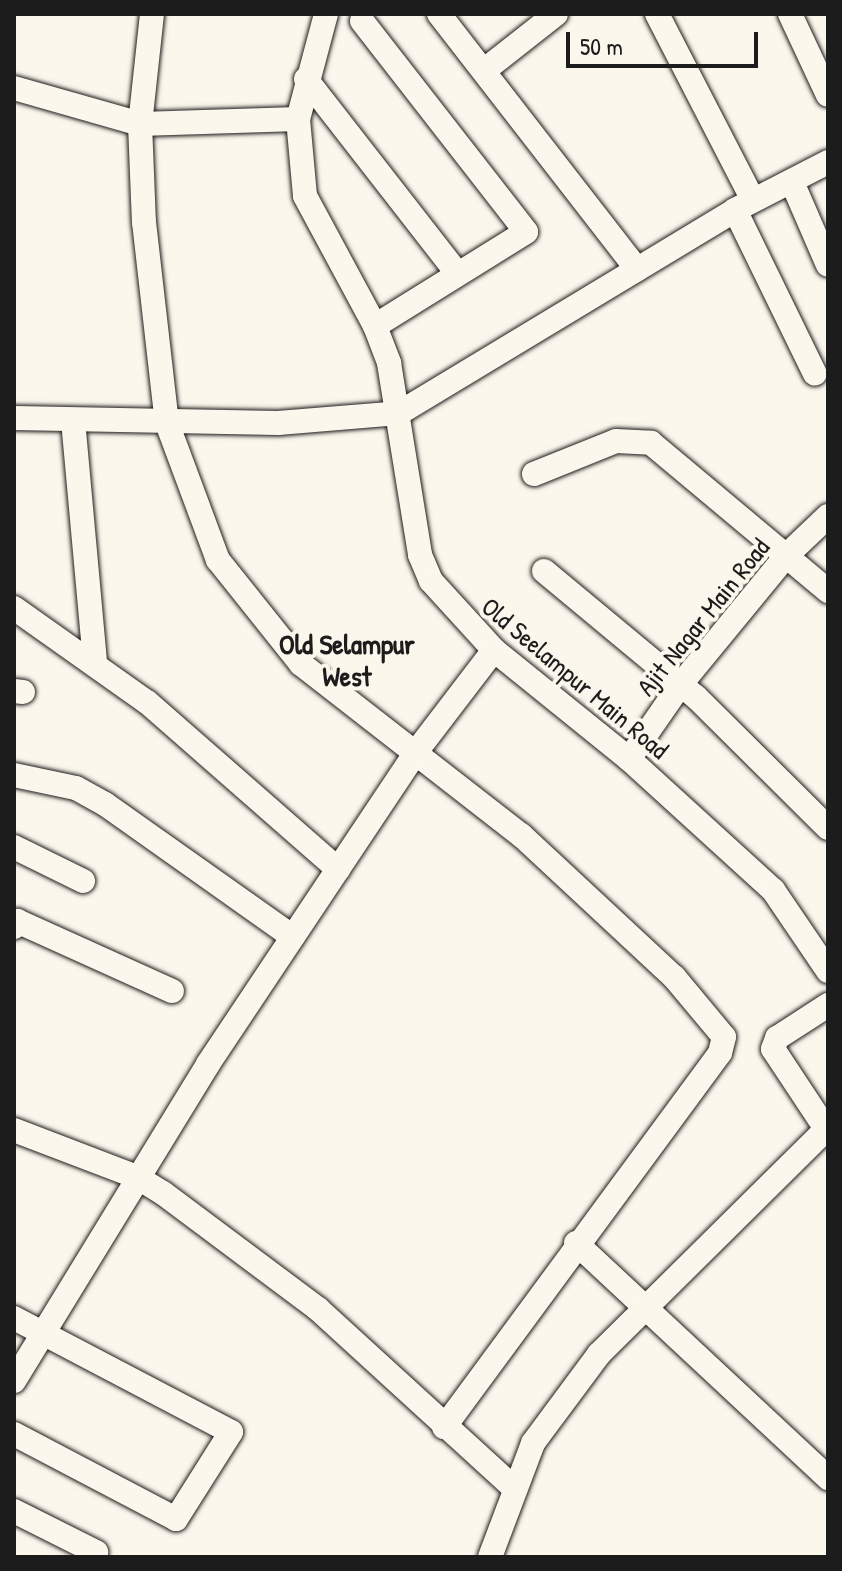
<!DOCTYPE html>
<html>
<head>
<meta charset="utf-8">
<style>
  body { margin:0 }
  #map { position:relative; width:842px; height:1571px; overflow:hidden; background:#fbf7ec; font-family:"Patrick Hand",sans-serif }
  div>[style] { position:absolute }
  .roads { filter:drop-shadow(0 0 2px #1c1c1c) drop-shadow(0 0 2px #1c1c1c) }
  .street>* { height:24px; margin:-12px; padding:0 12px; transform-origin:12px; border-radius:12px; background:#fbf7ec }
  span { translate:-50% -50%; white-space:nowrap; text-align:center; line-height:1.15; -webkit-text-stroke:8px #fbf7ec; paint-order:stroke }
  .street-label { font-size:26px; color:#1c1c1c }
  .neighbourhood-label { font-size:28px; color:#1c1c1c; font-weight:700 }
  .frame { position:absolute; inset:0; border:16px solid #1c1c1c; pointer-events:none }
  .scale { position:absolute; left:566px; top:32px; width:192px; height:36px; box-sizing:border-box; border:4px solid #1c1c1c; border-top:0; padding-left:10px; font-size:24px; line-height:28px; white-space:nowrap; color:#1c1c1c; -webkit-text-stroke:6px #fbf7ec; paint-order:stroke }
</style>
</head>
<body>
<div id="map">
  <div class="roads">
    <div class="street">
      <div style="left:152px;top:14px;width:111px;rotate:96.2deg"></div>
      <div style="left:140px;top:124px;width:98px;rotate:87.7deg"></div>
      <div style="left:144px;top:222px;width:202px;rotate:83.5deg"></div>
      <div style="left:167px;top:423px;width:146px;rotate:69.6deg"></div>
      <div style="left:218px;top:560px;width:133px;rotate:51.4deg"></div>
      <div style="left:301px;top:664px;width:279px;rotate:37.9deg"></div>
      <div style="left:521px;top:835px;width:209px;rotate:42.9deg"></div>
      <div style="left:674px;top:977px;width:78px;rotate:50.2deg"></div>
      <div style="left:724px;top:1037px;width:16px;rotate:104deg"></div>
      <div style="left:720px;top:1053px;width:465px;rotate:126.4deg"></div>
      <div style="left:326px;top:14px;width:109px;rotate:104.9deg"></div>
      <div style="left:298px;top:119px;width:77px;rotate:84.8deg"></div>
      <div style="left:305px;top:196px;width:148px;rotate:61.7deg"></div>
      <div style="left:375px;top:326px;width:40px;rotate:69deg"></div>
      <div style="left:389px;top:363px;width:194px;rotate:80.8deg"></div>
      <div style="left:420px;top:555px;width:28px;rotate:67deg"></div>
      <div style="left:431px;top:581px;width:93px;rotate:47.6deg"></div>
      <div style="left:494px;top:650px;width:174px;rotate:38.9deg"></div>
      <div style="left:629px;top:759px;width:195px;rotate:42.3deg"></div>
      <div style="left:773px;top:890px;width:98px;rotate:55.8deg"></div>
      <div style="left:439px;top:14px;width:323px;rotate:52.2deg"></div>
      <div style="left:657px;top:14px;width:209px;rotate:62.7deg"></div>
      <div style="left:790px;top:14px;width:89px;rotate:64.9deg"></div>
      <div style="left:362px;top:21px;width:267px;rotate:52.1deg"></div>
      <div style="left:526px;top:232px;width:178px;rotate:148.1deg"></div>
      <div style="left:486px;top:69px;width:89px;rotate:-38.2deg"></div>
      <div style="left:306px;top:79px;width:247px;rotate:52.1deg"></div>
      <div style="left:14px;top:88px;width:131px;rotate:15.9deg"></div>
      <div style="left:140px;top:124px;width:158px;rotate:-1.8deg"></div>
      <div style="left:792px;top:182px;width:90px;rotate:66.6deg"></div>
      <div style="left:735px;top:210px;width:182px;rotate:64deg"></div>
      <div style="left:14px;top:418px;width:264px;rotate:1.1deg"></div>
      <div style="left:278px;top:423px;width:121px;rotate:-4.7deg"></div>
      <div style="left:399px;top:413px;width:393px;rotate:-31.1deg"></div>
      <div style="left:735px;top:210px;width:105px;rotate:-27.3deg"></div>
      <div style="left:73px;top:420px;width:243px;rotate:84.8deg"></div>
      <div style="left:534px;top:474px;width:88px;rotate:-21.9deg"></div>
      <div style="left:616px;top:441px;width:35px;rotate:3deg"></div>
      <div style="left:651px;top:443px;width:231px;rotate:39.9deg"></div>
      <div style="left:544px;top:571px;width:197px;rotate:39.7deg"></div>
      <div style="left:696px;top:697px;width:186px;rotate:44.8deg"></div>
      <div style="left:14px;top:608px;width:163px;rotate:35.3deg"></div>
      <div style="left:147px;top:702px;width:254px;rotate:41.2deg"></div>
      <div style="left:14px;top:691px;width:9px;rotate:6deg"></div>
      <div style="left:629px;top:759px;width:91px;rotate:-55.3deg"></div>
      <div style="left:681px;top:684px;width:166px;rotate:-50.6deg"></div>
      <div style="left:786px;top:556px;width:58px;rotate:-43.6deg"></div>
      <div style="left:14px;top:775px;width:63px;rotate:11.8deg"></div>
      <div style="left:76px;top:788px;width:33px;rotate:29deg"></div>
      <div style="left:105px;top:804px;width:230px;rotate:35.3deg"></div>
      <div style="left:14px;top:847px;width:77px;rotate:26.2deg"></div>
      <div style="left:14px;top:927px;width:7px;rotate:-63deg"></div>
      <div style="left:17px;top:921px;width:170px;rotate:24.3deg"></div>
      <div style="left:14px;top:1130px;width:132px;rotate:20.9deg"></div>
      <div style="left:137px;top:1177px;width:31px;rotate:32deg"></div>
      <div style="left:163px;top:1193px;width:194px;rotate:36.8deg"></div>
      <div style="left:318px;top:1309px;width:264px;rotate:42.4deg"></div>
      <div style="left:576px;top:1243px;width:345px;rotate:43deg"></div>
      <div style="left:14px;top:1318px;width:245px;rotate:27.7deg"></div>
      <div style="left:231px;top:1432px;width:103px;rotate:122.3deg"></div>
      <div style="left:176px;top:1519px;width:183px;rotate:-152.3deg"></div>
      <div style="left:14px;top:1381px;width:372px;rotate:-58.5deg"></div>
      <div style="left:208px;top:1064px;width:375px;rotate:-56.3deg"></div>
      <div style="left:416px;top:752px;width:128px;rotate:-52.6deg"></div>
      <div style="left:14px;top:1511px;width:92px;rotate:26.6deg"></div>
      <div style="left:490px;top:1557px;width:122px;rotate:-69.3deg"></div>
      <div style="left:533px;top:1443px;width:111px;rotate:-53.4deg"></div>
      <div style="left:599px;top:1354px;width:320px;rotate:-44.7deg"></div>
      <div style="left:826px;top:1129px;width:96px;rotate:-123.5deg"></div>
      <div style="left:773px;top:1049px;width:12px;rotate:-70deg"></div>
      <div style="left:777px;top:1038px;width:61px;rotate:-32.9deg"></div>
    </div>
  </div>
  <div class="street-label">
    <span style="left:703px;top:617px;rotate:-51deg">Ajit Nagar Main Road</span>
    <span style="left:575px;top:678px;rotate:40deg">Old Seelampur Main Road</span>
  </div>
  <div class="neighbourhood-label">
    <span style="left:347px;top:660px">Old Selampur<br>West</span>
  </div>
  <div class="frame"></div>
  <div class="scale">50 m</div>
</div>
</body>
</html>
